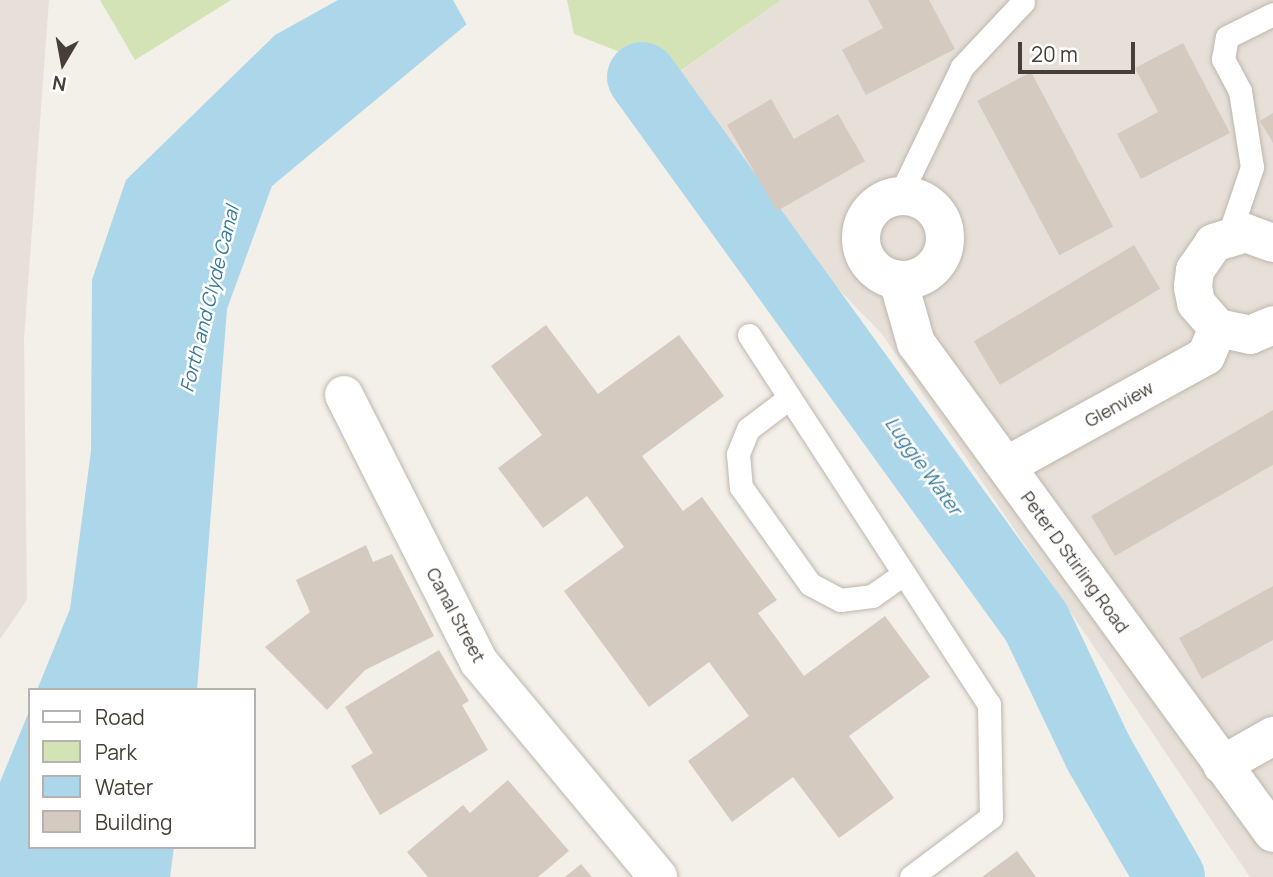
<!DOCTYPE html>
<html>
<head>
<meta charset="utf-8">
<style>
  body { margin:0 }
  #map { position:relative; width:1273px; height:877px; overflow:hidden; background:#f3efe9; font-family:Manrope,sans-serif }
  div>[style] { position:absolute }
  .residential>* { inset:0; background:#e6e0d8 }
  .green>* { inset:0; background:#d3e3b6 }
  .water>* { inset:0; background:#acd7ea }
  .pier>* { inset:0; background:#f3efe9 }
  .river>* { height:70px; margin:-35px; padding:0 35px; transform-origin:35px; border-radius:35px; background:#acd7ea }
  .building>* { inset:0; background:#d4cac0; transform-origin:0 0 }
  .roads { filter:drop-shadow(0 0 2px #beb6ad) drop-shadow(0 0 2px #beb6ad) }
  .service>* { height:23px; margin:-11.5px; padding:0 11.5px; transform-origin:11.5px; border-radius:11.5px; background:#fff }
  .minor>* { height:38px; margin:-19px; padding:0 19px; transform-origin:19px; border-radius:19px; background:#fff }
  .minor>.ring { margin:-19px; padding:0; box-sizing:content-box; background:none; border:38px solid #fff; border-radius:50% }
  span { translate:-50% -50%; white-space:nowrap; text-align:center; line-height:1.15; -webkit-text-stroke:5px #fff; paint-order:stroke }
  .street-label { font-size:18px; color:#463f38 }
  .water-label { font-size:19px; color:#377999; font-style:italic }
  .legend { position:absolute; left:28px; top:688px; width:228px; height:161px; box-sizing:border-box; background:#fff; border:2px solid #b5b2af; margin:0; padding:9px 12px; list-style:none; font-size:21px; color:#463f38 }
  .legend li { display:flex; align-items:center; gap:14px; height:35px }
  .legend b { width:35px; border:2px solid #b5b2af }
  .north { position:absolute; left:28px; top:28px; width:70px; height:70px; -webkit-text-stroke:5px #fff; paint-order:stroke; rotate:190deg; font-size:19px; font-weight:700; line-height:28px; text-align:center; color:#463f38 }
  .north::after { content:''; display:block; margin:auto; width:24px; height:32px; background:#463f38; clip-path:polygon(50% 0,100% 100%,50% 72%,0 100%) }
  .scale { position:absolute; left:1018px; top:42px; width:117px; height:32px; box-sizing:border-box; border:4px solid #463f38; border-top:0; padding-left:9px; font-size:21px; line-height:24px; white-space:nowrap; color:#463f38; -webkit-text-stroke:5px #fff; paint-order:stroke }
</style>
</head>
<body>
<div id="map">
  <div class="residential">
    <div style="clip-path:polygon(0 0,49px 0,24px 339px,27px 600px,0 639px)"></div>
    <div style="clip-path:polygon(781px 0,1273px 0,1273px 877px,1250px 877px,882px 334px,786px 235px,677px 74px)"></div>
  </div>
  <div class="green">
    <div style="clip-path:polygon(100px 0,231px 0,135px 60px)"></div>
    <div style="clip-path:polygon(567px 0,781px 0,676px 74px,574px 34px)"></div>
  </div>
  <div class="water">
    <div style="clip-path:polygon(338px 0,506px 0,467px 24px,272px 186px,227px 309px,197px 690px,37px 690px,70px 609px,91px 451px,92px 280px,126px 180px,275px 35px)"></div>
    <div style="clip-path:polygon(30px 709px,30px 847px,174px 847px,170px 877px,0 877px,0 782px)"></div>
  </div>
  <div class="pier">
    <div style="clip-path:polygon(453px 0,509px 0,468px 27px)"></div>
  </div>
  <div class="river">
    <div style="left:642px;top:77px;width:673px;rotate:54.14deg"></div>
    <div style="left:1036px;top:622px;width:146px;rotate:64.5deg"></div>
    <div style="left:1099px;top:754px;width:142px;rotate:60deg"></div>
  </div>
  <div class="building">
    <div style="clip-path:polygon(868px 0,929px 0,955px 49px,866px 95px,842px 50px,883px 28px)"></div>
    <div style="clip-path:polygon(1183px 43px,1230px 133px,1141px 179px,1117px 134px,1158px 112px,1135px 68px)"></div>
    <div style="left:1031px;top:72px;width:175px;height:61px;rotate:62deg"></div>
    <div style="clip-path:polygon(771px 99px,794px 139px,838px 114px,865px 161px,777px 211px,727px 125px)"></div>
    <div style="clip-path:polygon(1273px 113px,1273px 143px,1260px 121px)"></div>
    <div style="left:1134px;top:245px;width:51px;height:187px;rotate:59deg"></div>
    <div style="clip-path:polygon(546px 325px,598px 394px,679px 335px,724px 396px,642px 456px,683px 511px,702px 497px,777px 600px,758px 613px,804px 676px,885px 616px,930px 677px,849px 736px,894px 798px,839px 838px,793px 777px,732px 822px,688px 761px,749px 716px,709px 662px,649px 707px,564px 591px,624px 547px,587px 496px,543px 528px,498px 468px,542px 435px,491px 366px)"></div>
    <div style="clip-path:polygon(1273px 410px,1273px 465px,1115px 556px,1091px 516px)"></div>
    <div style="clip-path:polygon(366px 545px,373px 562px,392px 554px,434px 636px,365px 670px,327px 710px,265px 647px,310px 612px,296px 580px)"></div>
    <div style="clip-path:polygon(1273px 586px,1273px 640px,1202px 679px,1179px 638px)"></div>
    <div style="clip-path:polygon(439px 650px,469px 701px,462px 705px,488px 750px,380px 815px,351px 766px,373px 753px,345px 707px)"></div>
    <div style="clip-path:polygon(508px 780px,569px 851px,538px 877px,428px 877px,407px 852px,463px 805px,470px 813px)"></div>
    <div style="clip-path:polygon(1017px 851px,1036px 877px,982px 877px)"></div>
    <div style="clip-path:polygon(581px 864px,592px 877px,565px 877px)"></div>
  </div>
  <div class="roads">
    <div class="service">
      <div style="left:900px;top:195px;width:142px;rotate:-64.2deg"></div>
      <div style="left:962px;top:67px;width:89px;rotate:-46.8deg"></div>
      <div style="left:1229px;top:235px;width:72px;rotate:-71.3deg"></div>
      <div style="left:1252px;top:167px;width:77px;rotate:-99deg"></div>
      <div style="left:1240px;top:91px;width:36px;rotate:-118deg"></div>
      <div style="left:1223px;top:59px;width:22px;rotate:-80deg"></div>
      <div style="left:1227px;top:37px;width:51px;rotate:-26.6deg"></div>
      <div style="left:749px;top:335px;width:440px;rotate:57deg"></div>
      <div style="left:989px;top:704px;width:113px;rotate:89deg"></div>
      <div style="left:991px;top:817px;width:100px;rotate:143.1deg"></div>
      <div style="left:789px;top:398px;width:51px;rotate:142.9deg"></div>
      <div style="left:748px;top:429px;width:27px;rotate:112deg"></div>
      <div style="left:738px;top:454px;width:33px;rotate:85deg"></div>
      <div style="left:741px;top:487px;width:119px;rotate:54.6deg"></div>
      <div style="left:810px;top:584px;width:34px;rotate:28deg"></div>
      <div style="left:840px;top:600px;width:32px;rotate:-7deg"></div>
      <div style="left:872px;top:596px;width:39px;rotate:-35deg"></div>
    </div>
    <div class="minor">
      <div class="ring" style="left:861px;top:196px;width:46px;height:46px"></div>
      <div style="left:1273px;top:243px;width:29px;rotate:-160deg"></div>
      <div style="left:1246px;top:233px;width:34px;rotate:163deg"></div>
      <div style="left:1214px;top:243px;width:33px;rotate:125deg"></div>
      <div style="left:1195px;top:270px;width:17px;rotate:97deg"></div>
      <div style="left:1193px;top:287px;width:16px;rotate:79deg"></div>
      <div style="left:1196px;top:303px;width:33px;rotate:49deg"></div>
      <div style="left:1218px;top:328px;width:33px;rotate:12deg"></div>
      <div style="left:1250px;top:335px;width:25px;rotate:-23deg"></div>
      <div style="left:898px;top:280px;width:66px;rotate:74.1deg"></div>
      <div style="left:916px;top:343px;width:606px;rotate:53.92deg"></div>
      <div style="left:344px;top:395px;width:299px;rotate:63.2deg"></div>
      <div style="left:479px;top:662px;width:280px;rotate:50.2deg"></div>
      <div style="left:1006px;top:466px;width:228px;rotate:-28.8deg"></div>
      <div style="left:1206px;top:356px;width:30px;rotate:-67deg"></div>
      <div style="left:1222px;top:765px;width:59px;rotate:-29.6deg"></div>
    </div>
  </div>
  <div class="street-label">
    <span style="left:1119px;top:404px;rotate:-29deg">Glenview</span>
    <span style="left:1075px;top:562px;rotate:54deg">Peter D Stirling Road</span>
    <span style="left:456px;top:615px;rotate:62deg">Canal Street</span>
  </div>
  <div class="water-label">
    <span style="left:210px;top:299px;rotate:-76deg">Forth and Clyde Canal</span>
    <span style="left:923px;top:466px;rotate:54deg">Luggie Water</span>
  </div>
  <ul class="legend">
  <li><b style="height:9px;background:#fff"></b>Road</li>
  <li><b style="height:19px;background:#d3e3b6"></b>Park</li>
  <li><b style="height:19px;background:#acd7ea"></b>Water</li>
  <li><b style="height:19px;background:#d4cac0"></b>Building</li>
  </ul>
  <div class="north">N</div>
  <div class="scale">20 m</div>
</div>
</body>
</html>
